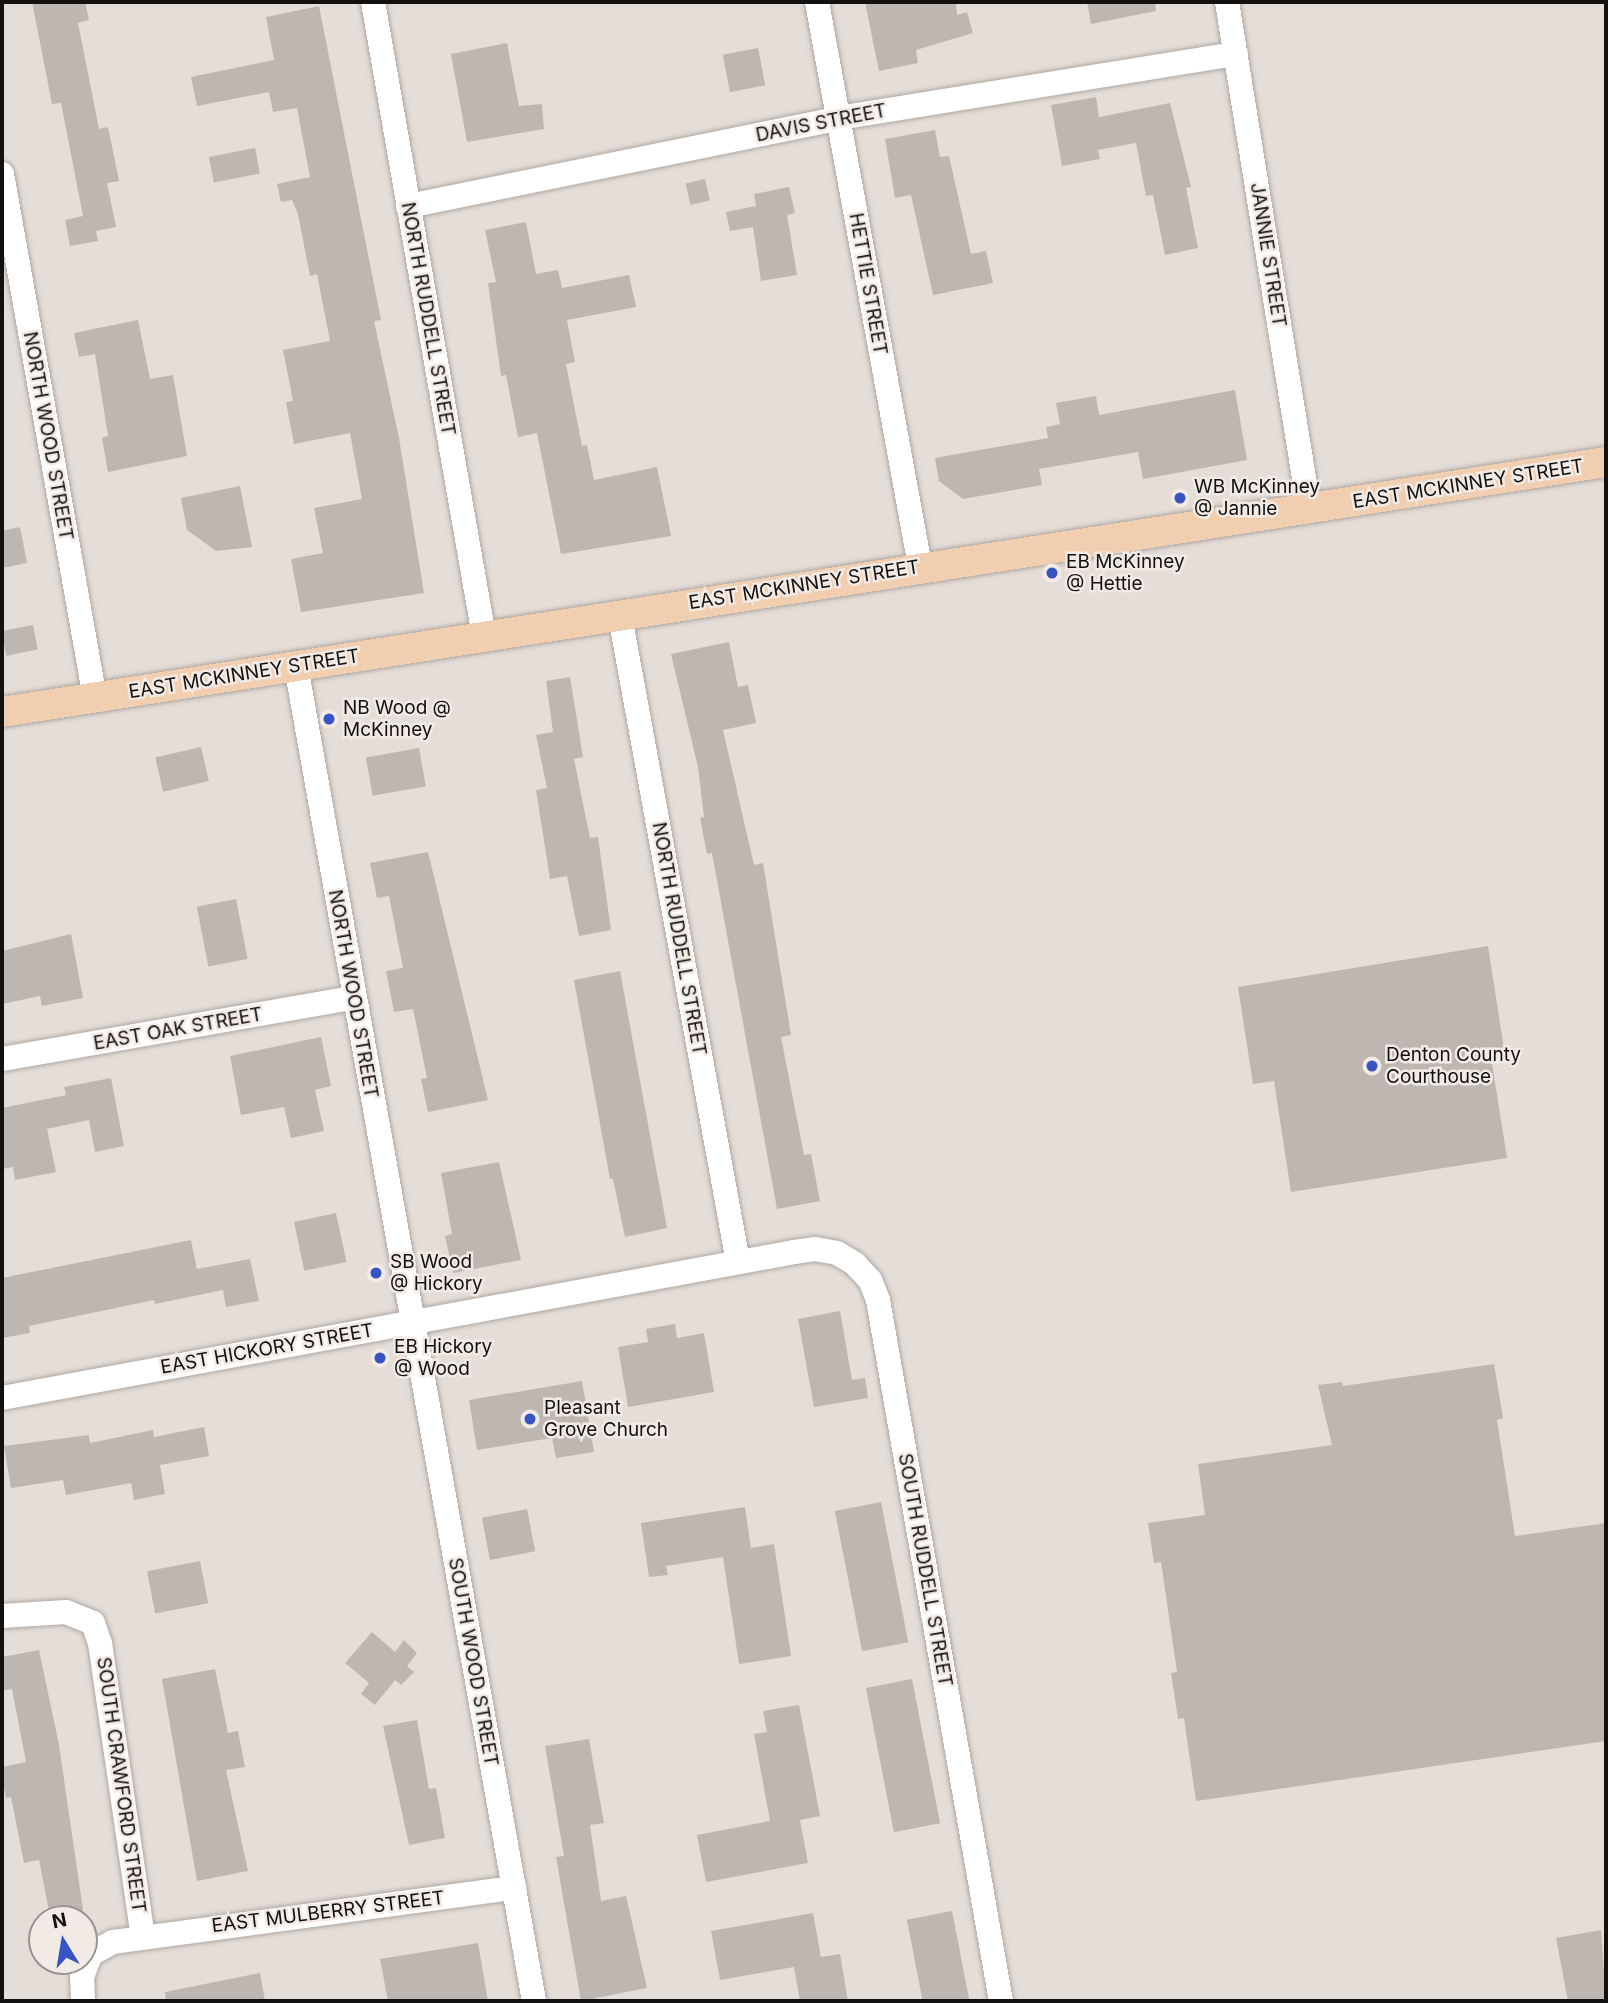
<!DOCTYPE html>
<html>
<head>
<meta charset="utf-8">
<style>
  body { margin:0 }
  #map { position:relative; width:1608px; height:2003px; overflow:hidden; background:#e5ddd7; font-family:Inter,sans-serif }
  div>[style] { position:absolute }
  .building>* { inset:0; background:#beb7b1; transform-origin:0 0 }
  .roads { filter:drop-shadow(0 0 2px #afa8a2) drop-shadow(0 0 2px #afa8a2) }
  .minor>* { height:24px; margin:-12px; padding:0 12px; transform-origin:12px; border-radius:12px; background:#fff }
  .major>* { height:30px; margin:-15px; padding:0 15px; transform-origin:15px; border-radius:15px; background:#f1ceb0 }
  .dots>* { width:19px; height:19px; translate:-50% -50%; box-sizing:border-box; border:4px solid #f2eae5; border-radius:50% }
  span { translate:-50% -50%; white-space:nowrap; text-align:center; line-height:1.15; -webkit-text-stroke:5px #f2eae5; paint-order:stroke }
  .street-label { font-size:19px; color:#13110f }
  .poi-label { font-size:19px; color:#13110f }
  .left { translate:0 -50%; text-align:left }
  .frame { position:absolute; inset:0; border:4px solid #13110f; pointer-events:none }
  .north { position:absolute; left:28px; top:1905px; width:70px; height:70px; box-sizing:border-box; background:#f2eae5; border:2px solid #99938f; border-radius:50%; rotate:349deg; font-size:19px; font-weight:700; line-height:28px; text-align:center; color:#13110f }
  .north::after { content:''; display:block; margin:auto; width:24px; height:32px; background:#3754c5; clip-path:polygon(50% 0,100% 100%,50% 72%,0 100%) }
</style>
</head>
<body>
<div id="map">
  <div class="building">
    <div style="clip-path:polygon(32px 2px,85px 2px,89px 20px,78px 23px,99px 129px,108px 127px,119px 181px,107px 183px,116px 227px,96px 231px,98px 241px,70px 246px,65px 220px,83px 216px,61px 103px,52px 104px)"></div>
    <div style="clip-path:polygon(865px 2px,956px 2px,957px 15px,967px 12px,973px 33px,916px 50px,918px 63px,879px 71px)"></div>
    <div style="clip-path:polygon(1087px 2px,1155px 2px,1156px 11px,1091px 24px)"></div>
    <div style="clip-path:polygon(319px 6px,381px 320px,374px 321px,399px 438px,424px 593px,301px 612px,291px 559px,323px 553px,314px 508px,362px 499px,350px 433px,294px 444px,286px 402px,293px 401px,283px 350px,330px 341px,317px 274px,310px 276px,298px 214px,292px 200px,281px 202px,277px 184px,310px 177px,297px 108px,273px 112px,269px 92px,197px 106px,191px 77px,274px 60px,266px 17px)"></div>
    <div style="clip-path:polygon(507px 43px,519px 106px,542px 104px,544px 129px,467px 142px,451px 54px)"></div>
    <div style="left:758px;top:48px;width:38px;height:36px;rotate:79deg"></div>
    <div style="clip-path:polygon(1096px 97px,1099px 117px,1170px 103px,1191px 187px,1186px 188px,1198px 248px,1165px 255px,1153px 195px,1146px 196px,1136px 143px,1098px 150px,1100px 159px,1062px 166px,1051px 105px)"></div>
    <div style="clip-path:polygon(935px 130px,940px 157px,949px 156px,971px 254px,986px 251px,993px 283px,933px 295px,911px 195px,895px 198px,885px 139px)"></div>
    <div style="left:255px;top:148px;width:26px;height:47px;rotate:79deg"></div>
    <div style="left:705px;top:179px;width:22px;height:20px;rotate:77deg"></div>
    <div style="clip-path:polygon(789px 187px,795px 213px,787px 215px,797px 275px,761px 281px,753px 227px,730px 231px,726px 212px,756px 206px,754px 194px)"></div>
    <div style="clip-path:polygon(526px 222px,536px 274px,558px 270px,562px 288px,629px 275px,636px 307px,567px 320px,575px 362px,566px 364px,582px 446px,587px 445px,594px 480px,657px 467px,671px 536px,561px 554px,537px 433px,518px 437px,506px 375px,501px 376px,488px 283px,496px 282px,485px 230px)"></div>
    <div style="clip-path:polygon(138px 320px,150px 379px,173px 375px,187px 456px,108px 472px,102px 438px,108px 436px,95px 354px,79px 357px,74px 333px)"></div>
    <div style="clip-path:polygon(1235px 390px,1247px 460px,1143px 479px,1138px 452px,1039px 469px,1042px 485px,963px 499px,939px 481px,935px 458px,1048px 438px,1046px 427px,1060px 424px,1056px 403px,1096px 396px,1099px 415px)"></div>
    <div style="clip-path:polygon(240px 486px,252px 547px,216px 551px,187px 530px,181px 498px)"></div>
    <div style="clip-path:polygon(20px 527px,27px 563px,2px 568px,2px 531px)"></div>
    <div style="left:33px;top:625px;width:25px;height:32px;rotate:79deg"></div>
    <div style="clip-path:polygon(729px 642px,738px 687px,748px 685px,756px 723px,723px 730px,754px 865px,763px 863px,791px 1035px,781px 1037px,804px 1155px,811px 1154px,820px 1201px,777px 1209px,712px 853px,707px 854px,700px 818px,704px 817px,698px 767px,671px 654px)"></div>
    <div style="clip-path:polygon(570px 677px,583px 757px,574px 759px,590px 838px,598px 837px,611px 930px,579px 936px,567px 876px,550px 879px,536px 790px,547px 788px,536px 735px,553px 732px,546px 681px)"></div>
    <div style="left:201px;top:747px;width:35px;height:47px;rotate:77deg"></div>
    <div style="left:419px;top:748px;width:39px;height:54px;rotate:80deg"></div>
    <div style="clip-path:polygon(428px 852px,488px 1100px,428px 1112px,421px 1079px,427px 1078px,413px 1009px,394px 1012px,386px 971px,403px 968px,389px 896px,377px 898px,370px 863px)"></div>
    <div style="left:236px;top:899px;width:61px;height:40px;rotate:79deg"></div>
    <div style="clip-path:polygon(71px 934px,83px 998px,42px 1006px,40px 996px,2px 1004px,2px 951px)"></div>
    <div style="clip-path:polygon(1488px 946px,1504px 1049px,1490px 1051px,1507px 1158px,1291px 1192px,1274px 1081px,1253px 1084px,1238px 987px)"></div>
    <div style="clip-path:polygon(620px 971px,667px 1228px,625px 1237px,613px 1179px,610px 1179px,574px 980px)"></div>
    <div style="clip-path:polygon(321px 1037px,331px 1086px,315px 1090px,324px 1131px,291px 1138px,284px 1107px,241px 1115px,230px 1056px)"></div>
    <div style="clip-path:polygon(111px 1078px,124px 1146px,95px 1152px,89px 1120px,47px 1129px,56px 1172px,15px 1180px,13px 1167px,2px 1169px,2px 1108px,66px 1095px,64px 1087px)"></div>
    <div style="clip-path:polygon(499px 1162px,521px 1260px,453px 1273px,445px 1236px,452px 1234px,441px 1173px)"></div>
    <div style="left:336px;top:1213px;width:50px;height:43px;rotate:78deg"></div>
    <div style="clip-path:polygon(191px 1240px,197px 1269px,250px 1259px,259px 1301px,226px 1307px,223px 1290px,155px 1304px,154px 1300px,29px 1326px,30px 1333px,2px 1338px,2px 1278px)"></div>
    <div style="clip-path:polygon(840px 1311px,852px 1380px,865px 1378px,868px 1398px,814px 1407px,798px 1319px)"></div>
    <div style="clip-path:polygon(675px 1324px,677px 1338px,704px 1333px,714px 1392px,628px 1407px,618px 1347px,648px 1342px,646px 1329px)"></div>
    <div style="clip-path:polygon(1494px 1364px,1503px 1418px,1497px 1420px,1515px 1536px,1606px 1523px,1606px 1741px,1196px 1801px,1184px 1718px,1178px 1719px,1171px 1673px,1177px 1672px,1161px 1562px,1154px 1563px,1148px 1523px,1205px 1515px,1198px 1464px,1332px 1445px,1318px 1385px,1342px 1382px,1343px 1386px)"></div>
    <div style="clip-path:polygon(582px 1381px,594px 1452px,556px 1458px,552px 1438px,477px 1450px,469px 1400px)"></div>
    <div style="clip-path:polygon(204px 1427px,209px 1456px,160px 1465px,165px 1494px,134px 1500px,131px 1483px,66px 1495px,63px 1480px,11px 1488px,4px 1446px,89px 1435px,90px 1443px,153px 1430px,154px 1437px)"></div>
    <div style="left:881px;top:1502px;width:143px;height:47px;rotate:79deg"></div>
    <div style="clip-path:polygon(745px 1507px,751px 1548px,774px 1544px,791px 1656px,739px 1664px,723px 1557px,666px 1566px,668px 1575px,649px 1577px,641px 1523px)"></div>
    <div style="left:527px;top:1509px;width:43px;height:46px;rotate:79deg"></div>
    <div style="left:200px;top:1561px;width:43px;height:54px;rotate:79deg"></div>
    <div style="clip-path:polygon(372px 1632px,395px 1652px,404px 1640px,417px 1653px,407px 1666px,414px 1672px,401px 1685px,395px 1680px,375px 1705px,361px 1694px,369px 1683px,345px 1663px)"></div>
    <div style="clip-path:polygon(39px 1650px,59px 1745px,83px 1910px,50px 1916px,39px 1860px,24px 1863px,11px 1797px,6px 1798px,2px 1777px,2px 1767px,26px 1762px,12px 1689px,2px 1691px,2px 1657px)"></div>
    <div style="clip-path:polygon(215px 1669px,228px 1733px,238px 1731px,245px 1767px,226px 1770px,248px 1871px,197px 1881px,162px 1679px)"></div>
    <div style="left:912px;top:1679px;width:147px;height:47px;rotate:79deg"></div>
    <div style="clip-path:polygon(799px 1705px,820px 1816px,800px 1820px,808px 1863px,706px 1882px,697px 1835px,770px 1821px,754px 1734px,767px 1732px,763px 1711px)"></div>
    <div style="clip-path:polygon(417px 1720px,429px 1789px,436px 1788px,445px 1838px,409px 1845px,383px 1726px)"></div>
    <div style="clip-path:polygon(589px 1739px,604px 1823px,590px 1825px,601px 1901px,626px 1896px,647px 1988px,581px 2001px,556px 1857px,564px 1856px,545px 1746px)"></div>
    <div style="left:952px;top:1911px;width:92px;height:46px;rotate:79deg"></div>
    <div style="clip-path:polygon(813px 1913px,821px 1957px,840px 1954px,848px 2001px,800px 2001px,794px 1967px,720px 1980px,711px 1931px)"></div>
    <div style="clip-path:polygon(1601px 1930px,1606px 2001px,1568px 2001px,1556px 1938px)"></div>
    <div style="clip-path:polygon(478px 1943px,488px 2001px,388px 2001px,380px 1959px)"></div>
    <div style="clip-path:polygon(260px 1973px,265px 2001px,166px 2001px,165px 1992px)"></div>
  </div>
  <div class="roads">
    <div class="minor">
      <div style="left:373px;top:2px;width:644px;rotate:80.07deg"></div>
      <div style="left:817px;top:2px;width:573px;rotate:79.65deg"></div>
      <div style="left:1227px;top:2px;width:514px;rotate:80.81deg"></div>
      <div style="left:2px;top:174px;width:532px;rotate:79.94deg"></div>
      <div style="left:408px;top:206px;width:440px;rotate:-11.5deg"></div>
      <div style="left:839px;top:118px;width:402px;rotate:-9.2deg"></div>
      <div style="left:620px;top:616px;width:657px;rotate:79.65deg"></div>
      <div style="left:296px;top:666px;width:1356px;rotate:79.89deg"></div>
      <div style="left:2px;top:1059px;width:356px;rotate:-9.9deg"></div>
      <div style="left:2px;top:1398px;width:805px;rotate:-10.44deg"></div>
      <div style="left:794px;top:1252px;width:21px;rotate:-8deg"></div>
      <div style="left:815px;top:1249px;width:22px;rotate:10deg"></div>
      <div style="left:837px;top:1253px;width:21px;rotate:31deg"></div>
      <div style="left:855px;top:1264px;width:22px;rotate:47deg"></div>
      <div style="left:870px;top:1280px;width:22px;rotate:68deg"></div>
      <div style="left:878px;top:1300px;width:712px;rotate:80.05deg"></div>
      <div style="left:2px;top:1616px;width:64px;rotate:-3.6deg"></div>
      <div style="left:66px;top:1612px;width:29px;rotate:22deg"></div>
      <div style="left:93px;top:1623px;width:21px;rotate:71deg"></div>
      <div style="left:100px;top:1643px;width:296px;rotate:81.7deg"></div>
      <div style="left:83px;top:2001px;width:24px;rotate:-92deg"></div>
      <div style="left:82px;top:1977px;width:25px;rotate:-69deg"></div>
      <div style="left:91px;top:1954px;width:25px;rotate:-29deg"></div>
      <div style="left:113px;top:1942px;width:405px;rotate:-7.7deg"></div>
    </div>
    <div class="major">
      <div style="left:2px;top:712px;width:1623px;rotate:-8.86deg"></div>
    </div>
  </div>
  <div class="dots">
    <div style="left:1180px;top:498px;background:#3754c5"></div>
    <div style="left:1052px;top:573px;background:#3754c5"></div>
    <div style="left:329px;top:719px;background:#3754c5"></div>
    <div style="left:1372px;top:1066px;background:#3754c5"></div>
    <div style="left:376px;top:1273px;background:#3754c5"></div>
    <div style="left:380px;top:1358px;background:#3754c5"></div>
    <div style="left:530px;top:1419px;background:#3754c5"></div>
  </div>
  <div class="street-label">
    <span style="left:821px;top:123px;rotate:-11deg">DAVIS STREET</span>
    <span style="left:1268px;top:255px;rotate:81deg">JANNIE STREET</span>
    <span style="left:868px;top:284px;rotate:80deg">HETTIE STREET</span>
    <span style="left:428px;top:319px;rotate:80deg">NORTH RUDDELL STREET</span>
    <span style="left:48px;top:436px;rotate:80deg">NORTH WOOD STREET</span>
    <span style="left:1468px;top:484px;rotate:-9deg">EAST MCKINNEY STREET</span>
    <span style="left:804px;top:585px;rotate:-9deg">EAST MCKINNEY STREET</span>
    <span style="left:244px;top:674px;rotate:-9deg">EAST MCKINNEY STREET</span>
    <span style="left:679px;top:939px;rotate:80deg">NORTH RUDDELL STREET</span>
    <span style="left:353px;top:994px;rotate:80deg">NORTH WOOD STREET</span>
    <span style="left:178px;top:1029px;rotate:-10deg">EAST OAK STREET</span>
    <span style="left:267px;top:1349px;rotate:-10deg">EAST HICKORY STREET</span>
    <span style="left:925px;top:1570px;rotate:80deg">SOUTH RUDDELL STREET</span>
    <span style="left:473px;top:1662px;rotate:80deg">SOUTH WOOD STREET</span>
    <span style="left:121px;top:1785px;rotate:82deg">SOUTH CRAWFORD STREET</span>
    <span style="left:328px;top:1912px;rotate:-7deg">EAST MULBERRY STREET</span>
  </div>
  <div class="poi-label">
    <span class="left" style="left:1194px;top:498px">WB McKinney<br>@ Jannie</span>
    <span class="left" style="left:1066px;top:573px">EB McKinney<br>@ Hettie</span>
    <span class="left" style="left:343px;top:719px">NB Wood @<br>McKinney</span>
    <span class="left" style="left:1386px;top:1066px">Denton County<br>Courthouse</span>
    <span class="left" style="left:390px;top:1273px">SB Wood<br>@ Hickory</span>
    <span class="left" style="left:394px;top:1358px">EB Hickory<br>@ Wood</span>
    <span class="left" style="left:544px;top:1419px">Pleasant<br>Grove Church</span>
  </div>
  <div class="frame"></div>
  <div class="north">N</div>
</div>
</body>
</html>
